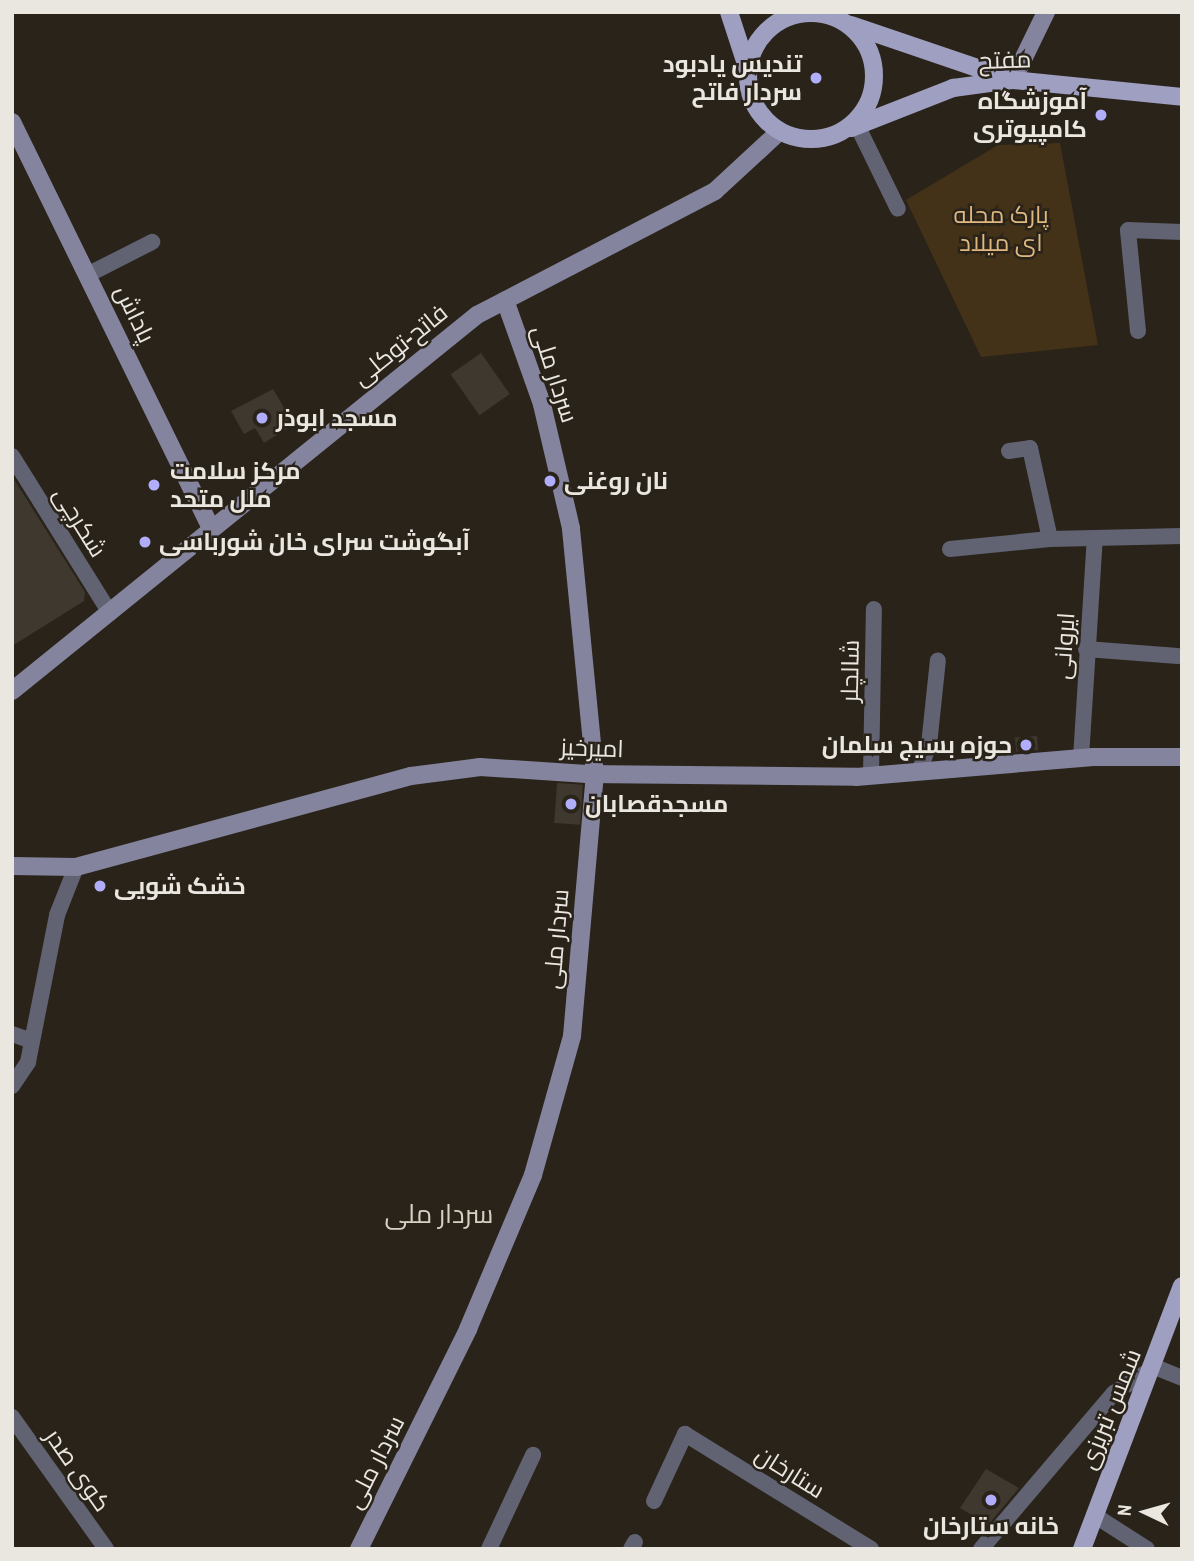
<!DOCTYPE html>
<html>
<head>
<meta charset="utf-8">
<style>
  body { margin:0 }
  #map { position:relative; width:1194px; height:1561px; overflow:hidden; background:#292319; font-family:"Archivo Narrow",Cairo,sans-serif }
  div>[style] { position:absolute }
  .green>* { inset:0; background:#443218 }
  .building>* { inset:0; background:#3f382e; transform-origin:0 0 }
  .street>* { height:16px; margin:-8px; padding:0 8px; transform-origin:8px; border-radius:8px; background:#616272 }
  .secondary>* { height:18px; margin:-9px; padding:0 9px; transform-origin:9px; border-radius:9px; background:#84849e }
  .primary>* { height:18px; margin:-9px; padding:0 9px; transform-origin:9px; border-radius:9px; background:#9f9fc1 }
  .primary>.ring { margin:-9px; padding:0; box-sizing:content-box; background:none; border:18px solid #9f9fc1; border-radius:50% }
  .dots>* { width:19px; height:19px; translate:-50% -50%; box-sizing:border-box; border:4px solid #292319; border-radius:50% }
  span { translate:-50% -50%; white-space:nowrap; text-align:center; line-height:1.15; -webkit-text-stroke:5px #292319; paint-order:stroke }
  .street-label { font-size:24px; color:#eae6e0 }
  .poi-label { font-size:24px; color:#eae6e0; font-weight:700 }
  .right { translate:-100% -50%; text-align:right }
  .left { translate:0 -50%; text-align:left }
  .park-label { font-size:24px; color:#dfb77f }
  .neighbourhood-label { font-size:26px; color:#d9d0c4 }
  .frame { position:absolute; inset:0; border:14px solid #eae6e0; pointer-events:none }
  .north { position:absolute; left:1110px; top:1477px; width:70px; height:70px; -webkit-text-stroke:5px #292319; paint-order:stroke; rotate:275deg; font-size:19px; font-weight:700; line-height:28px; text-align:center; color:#eae6e0 }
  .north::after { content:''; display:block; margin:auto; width:24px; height:32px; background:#eae6e0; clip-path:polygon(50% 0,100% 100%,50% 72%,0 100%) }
</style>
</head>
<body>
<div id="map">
  <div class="green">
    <div style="clip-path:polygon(1060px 143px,1098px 345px,981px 357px,906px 200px,998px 145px)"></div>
  </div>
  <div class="building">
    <div style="left:481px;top:353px;width:50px;height:37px;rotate:55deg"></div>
    <div style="clip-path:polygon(273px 389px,294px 424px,264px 443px,255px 428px,244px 434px,231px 411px)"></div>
    <div style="clip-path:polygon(12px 476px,85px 592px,84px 601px,12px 646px)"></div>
    <div style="left:1037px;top:736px;width:14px;height:22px;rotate:86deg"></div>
    <div style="left:557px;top:783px;width:26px;height:40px;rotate:4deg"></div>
    <div style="clip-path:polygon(986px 1469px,1019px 1488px,988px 1525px,960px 1508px)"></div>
  </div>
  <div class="street">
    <div style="left:857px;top:125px;width:93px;rotate:64deg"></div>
    <div style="left:89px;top:274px;width:71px;rotate:-26.9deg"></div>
    <div style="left:1138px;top:331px;width:101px;rotate:-95.7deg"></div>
    <div style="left:1128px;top:230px;width:54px;rotate:2.1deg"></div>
    <div style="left:1009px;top:451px;width:21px;rotate:-8deg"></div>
    <div style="left:1030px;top:448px;width:93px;rotate:77.6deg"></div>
    <div style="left:1050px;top:539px;width:132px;rotate:-1.3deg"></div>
    <div style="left:12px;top:456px;width:185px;rotate:58deg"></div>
    <div style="left:950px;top:549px;width:100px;rotate:-5.7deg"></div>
    <div style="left:1086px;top:649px;width:92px;rotate:4.4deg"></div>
    <div style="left:1081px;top:758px;width:220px;rotate:-86.4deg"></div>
    <div style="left:919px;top:772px;width:29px;rotate:-70deg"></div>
    <div style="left:929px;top:745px;width:85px;rotate:-84deg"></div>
    <div style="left:871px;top:775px;width:166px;rotate:-89deg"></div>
    <div style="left:12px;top:1034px;width:21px;rotate:19deg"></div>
    <div style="left:12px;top:1086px;width:29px;rotate:-56deg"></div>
    <div style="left:28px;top:1062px;width:150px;rotate:-78.8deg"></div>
    <div style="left:57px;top:915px;width:52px;rotate:-68.4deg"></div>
    <div style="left:12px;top:1417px;width:162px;rotate:54.5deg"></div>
    <div style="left:654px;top:1501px;width:74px;rotate:-65.2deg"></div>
    <div style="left:685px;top:1434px;width:219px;rotate:31.7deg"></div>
    <div style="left:1094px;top:1515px;width:63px;rotate:32.7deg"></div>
    <div style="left:489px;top:1549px;width:104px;rotate:-64.9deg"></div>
    <div style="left:631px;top:1549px;width:8px;rotate:-60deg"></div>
    <div style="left:981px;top:1549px;width:205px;rotate:-49.6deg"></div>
    <div style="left:1114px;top:1393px;width:49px;rotate:-32.4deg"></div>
    <div style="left:1155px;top:1367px;width:29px;rotate:22deg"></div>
  </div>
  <div class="secondary">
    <div style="left:1013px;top:80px;width:76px;rotate:-64.1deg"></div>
    <div style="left:12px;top:122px;width:453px;rotate:63.9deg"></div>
    <div style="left:12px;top:691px;width:598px;rotate:-38.96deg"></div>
    <div style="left:477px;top:315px;width:268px;rotate:-27.5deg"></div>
    <div style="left:715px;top:191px;width:87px;rotate:-42.7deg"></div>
    <div style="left:12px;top:866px;width:64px;rotate:0.9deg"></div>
    <div style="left:76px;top:867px;width:347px;rotate:-15.2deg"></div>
    <div style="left:411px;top:776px;width:70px;rotate:-7.4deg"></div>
    <div style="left:480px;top:767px;width:107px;rotate:3.7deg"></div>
    <div style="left:587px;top:774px;width:269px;rotate:0.6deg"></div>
    <div style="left:856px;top:777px;width:238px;rotate:-4.8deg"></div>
    <div style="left:1093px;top:757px;width:89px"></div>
    <div style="left:359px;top:1549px;width:246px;rotate:-63.6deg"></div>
    <div style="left:468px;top:1329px;width:167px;rotate:-67.1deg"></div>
    <div style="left:533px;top:1175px;width:144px;rotate:-74.3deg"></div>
    <div style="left:572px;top:1036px;width:263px;rotate:-85deg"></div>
    <div style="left:595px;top:774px;width:247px;rotate:-95.6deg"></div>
    <div style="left:571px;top:528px;width:127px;rotate:-103.2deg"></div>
    <div style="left:542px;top:404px;width:110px;rotate:-109.6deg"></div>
  </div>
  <div class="primary">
    <div style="left:729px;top:12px;width:61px;rotate:71.9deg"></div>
    <div class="ring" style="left:748px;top:13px;width:108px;height:108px"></div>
    <div style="left:851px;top:25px;width:168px;rotate:18.8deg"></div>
    <div style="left:851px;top:128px;width:110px;rotate:-21.4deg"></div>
    <div style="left:953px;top:88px;width:61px;rotate:-7.6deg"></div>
    <div style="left:1013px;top:80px;width:170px;rotate:5.7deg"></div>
    <div style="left:1082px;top:1549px;width:281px;rotate:-69.2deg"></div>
  </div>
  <div class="dots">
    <div style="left:816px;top:78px;background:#b0aefa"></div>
    <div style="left:1101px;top:115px;background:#b0aefa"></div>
    <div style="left:262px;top:418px;background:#b0aefa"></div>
    <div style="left:550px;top:481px;background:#b0aefa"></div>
    <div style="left:154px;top:485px;background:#b0aefa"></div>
    <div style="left:145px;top:542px;background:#b0aefa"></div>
    <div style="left:1026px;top:745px;background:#b0aefa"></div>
    <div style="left:571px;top:804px;background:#b0aefa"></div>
    <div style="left:100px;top:886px;background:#b0aefa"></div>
    <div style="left:991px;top:1500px;background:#b0aefa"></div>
  </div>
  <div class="street-label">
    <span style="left:1005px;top:60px;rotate:-2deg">مفتح</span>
    <span style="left:135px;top:314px;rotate:64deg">پاداش</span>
    <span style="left:400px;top:345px;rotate:-39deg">فاتح-توکلی</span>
    <span style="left:555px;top:374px;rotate:72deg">سردار ملی</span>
    <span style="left:80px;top:522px;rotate:58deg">شکرچی</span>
    <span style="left:1064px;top:646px;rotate:-86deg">ایروانی</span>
    <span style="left:850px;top:671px;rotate:-89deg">شالچلر</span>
    <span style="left:592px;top:748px;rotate:2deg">امیرخیز</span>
    <span style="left:556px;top:939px;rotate:-85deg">سردار ملی</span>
    <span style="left:1110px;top:1409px;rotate:-68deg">شمس تبریزی</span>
    <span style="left:375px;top:1462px;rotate:-63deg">سردار ملی</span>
    <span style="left:78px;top:1470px;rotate:55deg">کوی صدر</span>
    <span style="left:790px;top:1472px;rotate:32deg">ستارخان</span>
  </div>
  <div class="poi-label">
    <span class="right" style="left:802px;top:78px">تندیس یادبود<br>سردار فاتح</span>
    <span class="right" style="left:1087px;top:115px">آموزشگاه<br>کامپیوتری</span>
    <span class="left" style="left:276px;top:418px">مسجد ابوذر</span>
    <span class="left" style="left:170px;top:485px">مرکز سلامت<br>ملل متحد</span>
    <span class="left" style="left:564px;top:481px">نان روغنی</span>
    <span class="left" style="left:159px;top:542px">آبگوشت سرای خان شورباسی</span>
    <span class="right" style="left:1012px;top:745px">حوزه بسیج سلمان</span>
    <span class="left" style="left:585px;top:804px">مسجدقصابان</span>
    <span class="left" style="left:114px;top:886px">خشک شویی</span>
    <span style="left:991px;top:1526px">خانه ستارخان</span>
  </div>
  <div class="park-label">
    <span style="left:1001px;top:229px">پارک محله<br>ای میلاد</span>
  </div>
  <div class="neighbourhood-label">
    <span style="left:439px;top:1214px">سردار ملی</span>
  </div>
  <div class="frame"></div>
  <div class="north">N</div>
</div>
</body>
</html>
